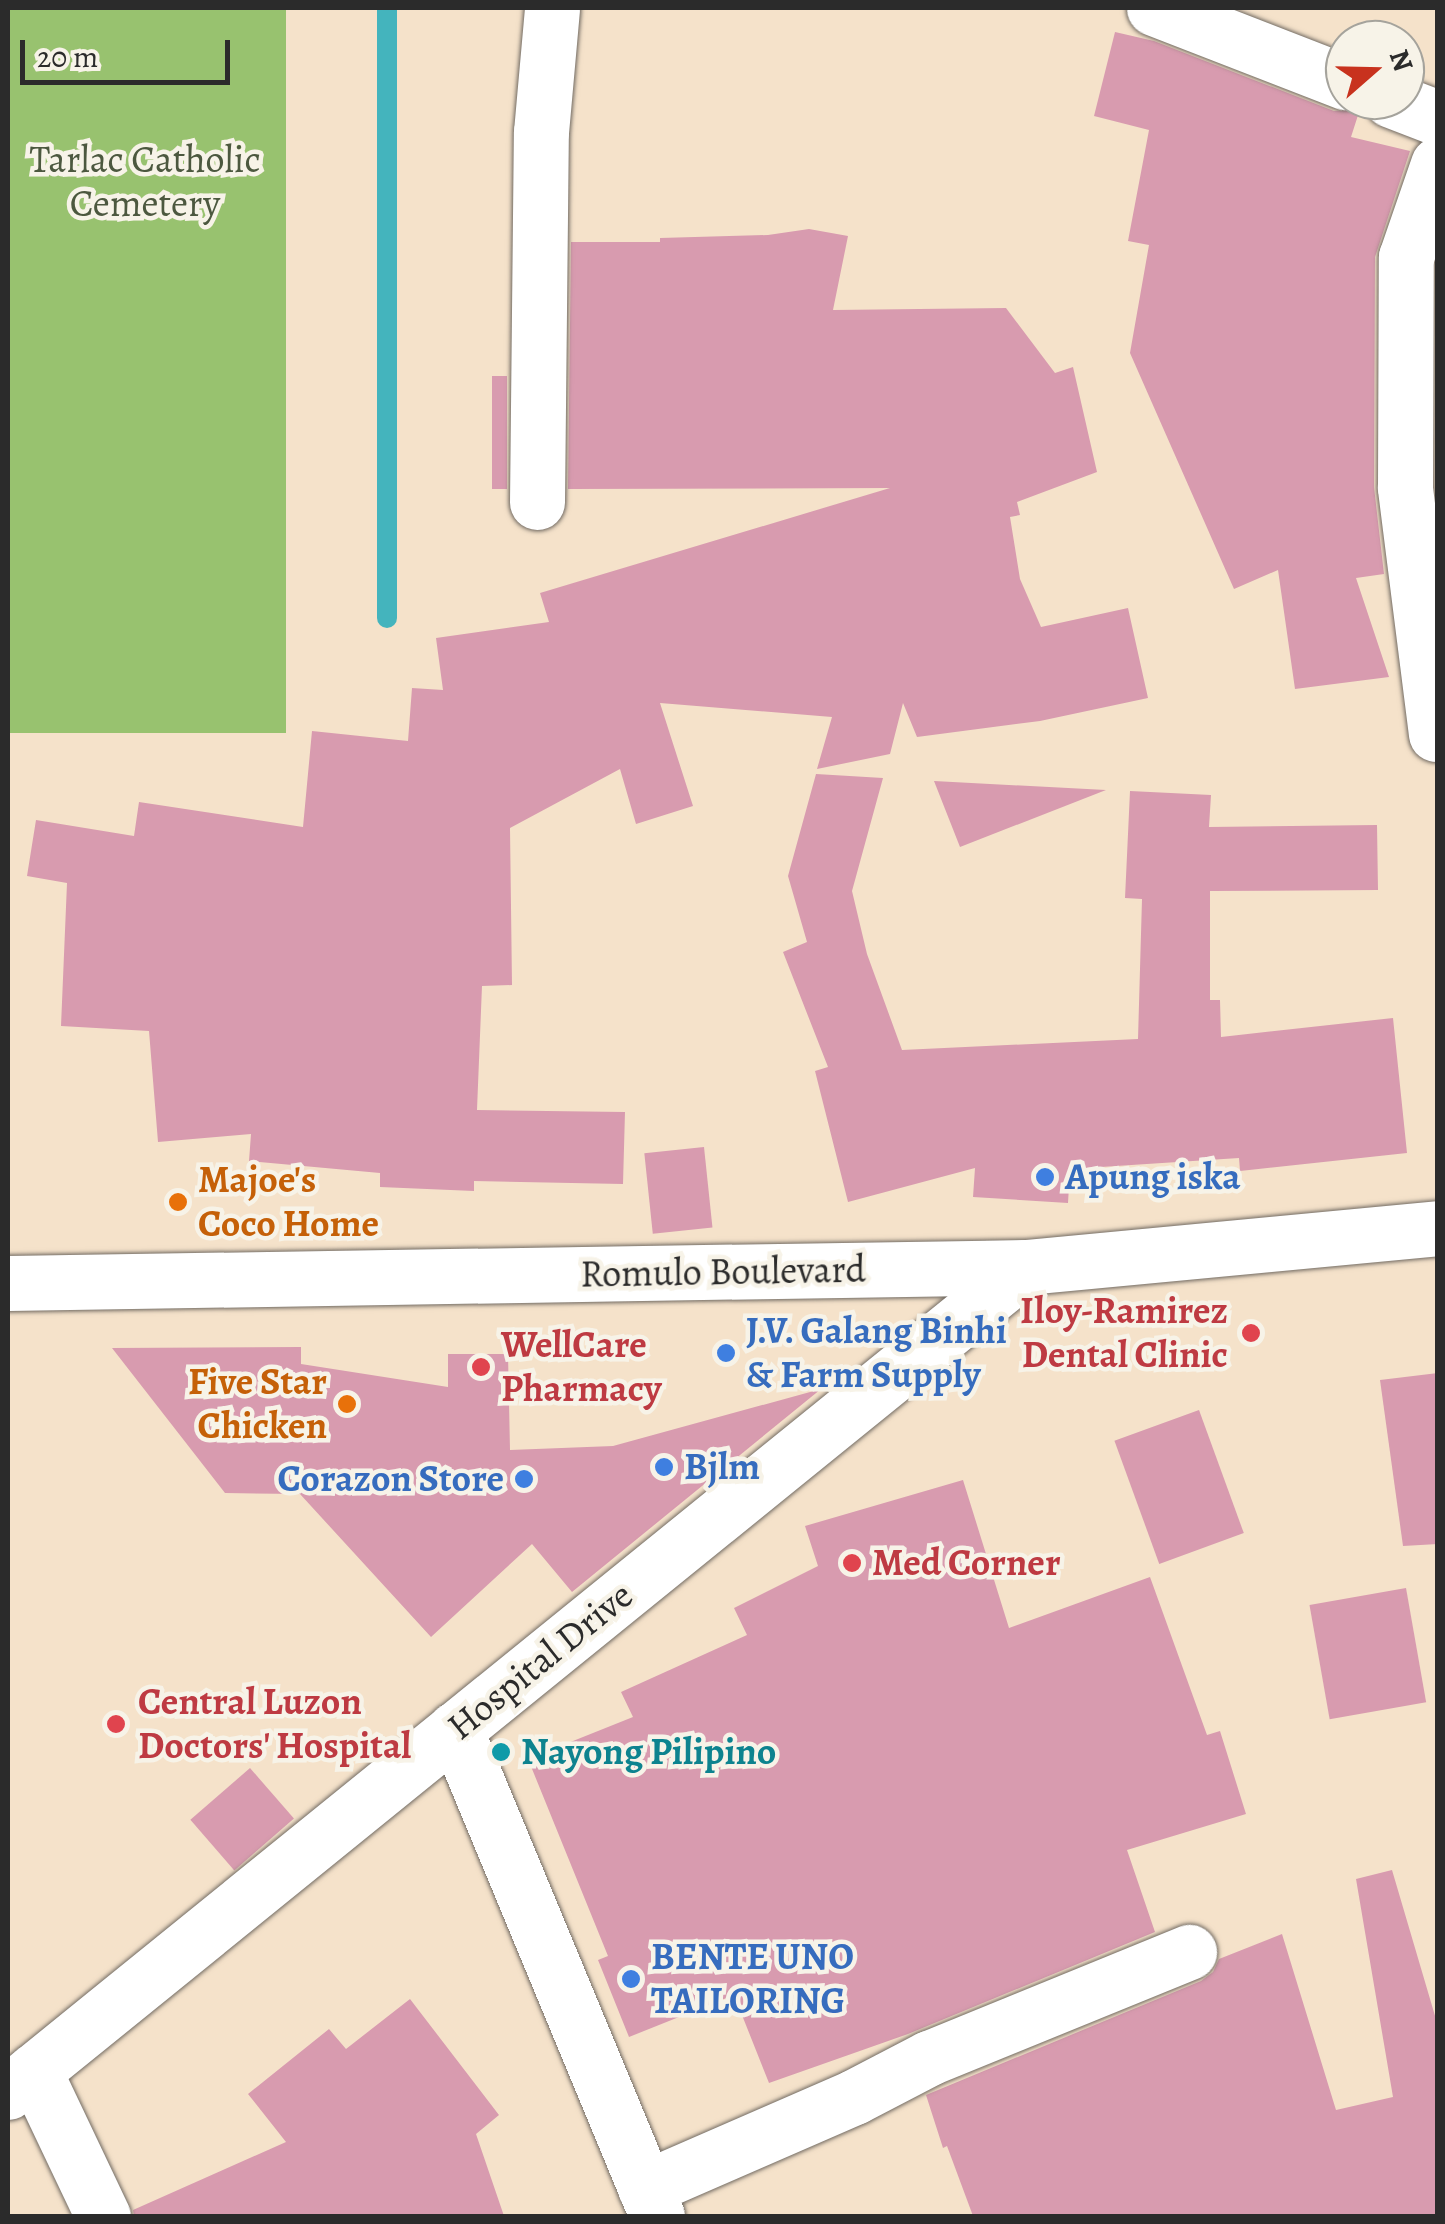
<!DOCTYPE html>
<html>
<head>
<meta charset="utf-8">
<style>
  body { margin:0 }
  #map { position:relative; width:1445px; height:2224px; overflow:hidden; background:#f5e2ca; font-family:Alegreya,serif }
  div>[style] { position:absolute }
  .green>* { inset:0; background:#98c26f; transform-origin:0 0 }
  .stream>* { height:20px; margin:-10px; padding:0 10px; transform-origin:10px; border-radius:10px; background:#44b4bd }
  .building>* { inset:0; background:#d89baf; transform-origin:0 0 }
  .roads { filter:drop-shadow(0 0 2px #726b63) drop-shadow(0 0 2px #726b63) }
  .minor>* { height:55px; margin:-27.5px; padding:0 27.5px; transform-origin:27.5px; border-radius:27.5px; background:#fff }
  .highway>* { height:55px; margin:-27.5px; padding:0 27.5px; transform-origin:27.5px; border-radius:27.5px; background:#fff }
  .dots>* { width:28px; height:28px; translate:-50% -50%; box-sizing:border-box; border:5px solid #f7f3e8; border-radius:50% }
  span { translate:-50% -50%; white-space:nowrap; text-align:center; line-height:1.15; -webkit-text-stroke:9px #f7f3e8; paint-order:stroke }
  .park-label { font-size:38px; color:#4c583f }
  .shop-label { font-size:38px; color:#366cbe; font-weight:700 }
  .left { translate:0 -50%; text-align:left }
  .right { translate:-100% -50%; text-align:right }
  .food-label { font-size:38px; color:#c56008; font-weight:700 }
  .street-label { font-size:38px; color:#2b2b2b }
  .health-label { font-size:38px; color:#be3a42; font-weight:700 }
  .culture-label { font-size:38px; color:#0d838f; font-weight:700 }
  .frame { position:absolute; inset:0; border:10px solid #2b2b2b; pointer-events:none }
  .north { position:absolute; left:1325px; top:20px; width:100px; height:100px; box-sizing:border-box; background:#f7f3e8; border:2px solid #a5a39c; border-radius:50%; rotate:70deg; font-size:28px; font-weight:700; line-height:40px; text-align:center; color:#2b2b2b }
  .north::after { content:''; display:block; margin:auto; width:35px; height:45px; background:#c8321e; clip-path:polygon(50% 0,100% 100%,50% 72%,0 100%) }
  .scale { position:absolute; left:20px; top:40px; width:210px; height:45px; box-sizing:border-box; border:5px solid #2b2b2b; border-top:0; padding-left:12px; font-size:30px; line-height:35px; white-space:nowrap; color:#2b2b2b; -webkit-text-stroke:8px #f7f3e8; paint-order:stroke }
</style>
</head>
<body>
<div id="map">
  <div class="green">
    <div style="left:8px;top:8px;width:278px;height:725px"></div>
  </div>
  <div class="stream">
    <div style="left:387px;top:8px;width:610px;rotate:90deg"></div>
  </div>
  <div class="building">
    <div style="clip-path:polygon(1115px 32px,1154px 41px,1334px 111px,1360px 109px,1351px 137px,1410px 151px,1375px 257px,1374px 487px,1384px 574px,1356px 578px,1389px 677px,1295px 689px,1278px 570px,1234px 589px,1130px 353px,1149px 245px,1128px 241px,1149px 130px,1094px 116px)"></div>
    <div style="clip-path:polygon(809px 229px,848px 236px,833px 310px,1006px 308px,1055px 373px,1073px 367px,1097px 472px,1017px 502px,1020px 515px,1010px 517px,1020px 579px,1041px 627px,1128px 608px,1148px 698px,1040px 721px,917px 737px,903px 703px,890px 754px,817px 769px,832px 717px,660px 703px,693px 806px,636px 824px,620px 769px,510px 828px,512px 985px,482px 986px,477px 1110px,625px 1112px,623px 1184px,474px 1181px,474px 1191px,380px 1187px,380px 1173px,249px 1161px,251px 1134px,158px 1142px,149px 1031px,61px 1026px,67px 883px,27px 876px,36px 820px,134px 836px,139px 802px,303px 827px,312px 731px,408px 741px,412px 688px,443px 690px,436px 638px,549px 622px,540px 593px,890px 488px,568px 489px,571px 242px,660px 242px,660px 238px,768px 235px)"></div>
    <div style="left:492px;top:376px;width:15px;height:113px"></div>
    <div style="clip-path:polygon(816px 774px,883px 778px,852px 891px,867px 954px,902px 1050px,1138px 1039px,1142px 899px,1125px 898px,1130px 791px,1211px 795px,1209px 827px,1377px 825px,1378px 890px,1210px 891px,1210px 1000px,1220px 1000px,1221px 1037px,1393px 1018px,1407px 1153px,1240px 1171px,1239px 1158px,1070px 1169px,1068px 1203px,973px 1197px,975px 1168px,848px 1202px,815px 1071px,828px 1067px,783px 952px,807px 942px,788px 876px)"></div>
    <div style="clip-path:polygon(934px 781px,1106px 790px,960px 847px)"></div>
    <div style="left:704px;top:1147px;width:81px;height:60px;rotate:84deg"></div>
    <div style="clip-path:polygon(301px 1347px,301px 1364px,448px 1387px,448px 1354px,508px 1354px,510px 1450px,613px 1446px,821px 1389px,572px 1592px,532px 1544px,431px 1637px,300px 1494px,225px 1493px,112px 1348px)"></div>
    <div style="clip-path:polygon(1438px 1373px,1438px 1544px,1403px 1546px,1380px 1380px)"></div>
    <div style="left:1199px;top:1410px;width:131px;height:90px;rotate:70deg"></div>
    <div style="clip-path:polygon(963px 1480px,1009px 1628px,1150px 1577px,1207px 1735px,1220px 1731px,1246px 1814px,1127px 1850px,1155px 1932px,908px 2034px,769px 2083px,734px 1995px,629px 2037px,598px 1960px,608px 1956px,528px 1759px,633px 1717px,621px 1692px,747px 1635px,734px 1608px,818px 1566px,805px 1526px)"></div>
    <div style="left:1406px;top:1588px;width:116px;height:98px;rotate:80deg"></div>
    <div style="left:250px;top:1768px;width:67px;height:79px;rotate:49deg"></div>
    <div style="clip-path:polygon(1392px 1870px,1438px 2026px,1438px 2216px,973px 2216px,947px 2146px,943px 2148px,926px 2095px,1201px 1981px,1213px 1972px,1219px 1959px,1282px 1934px,1336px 2110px,1393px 2097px,1356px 1879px)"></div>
    <div style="clip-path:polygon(410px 1999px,499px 2115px,476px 2134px,504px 2216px,134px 2216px,133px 2210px,286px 2142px,248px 2094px,329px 2029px,346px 2049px)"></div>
  </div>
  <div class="roads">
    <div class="minor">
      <div style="left:1154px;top:8px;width:205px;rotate:21.2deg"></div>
      <div style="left:1391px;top:100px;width:50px;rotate:21deg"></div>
      <div style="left:537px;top:502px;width:370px;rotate:-89.4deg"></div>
      <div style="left:541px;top:132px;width:124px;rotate:-84.9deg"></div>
      <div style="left:1436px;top:734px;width:249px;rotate:-97.2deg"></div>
      <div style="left:1405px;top:487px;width:230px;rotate:-89.8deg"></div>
      <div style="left:1406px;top:257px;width:98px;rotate:-71deg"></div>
      <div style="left:455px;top:1729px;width:527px;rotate:67.47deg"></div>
      <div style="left:34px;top:2071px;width:161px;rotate:64.6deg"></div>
      <div style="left:8px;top:2092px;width:1310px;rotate:-39.02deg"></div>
      <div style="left:645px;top:2188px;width:228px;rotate:-23.5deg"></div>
      <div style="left:854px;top:2097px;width:85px;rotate:-27.5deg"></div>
      <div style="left:929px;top:2058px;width:281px;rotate:-22.2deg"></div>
    </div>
    <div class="highway">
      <div style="left:8px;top:1283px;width:1018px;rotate:-0.9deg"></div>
      <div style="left:1026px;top:1267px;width:414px;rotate:-5.4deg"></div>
    </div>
  </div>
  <div class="dots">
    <div style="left:1045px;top:1177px;background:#3f7fe0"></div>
    <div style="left:178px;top:1202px;background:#e8710a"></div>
    <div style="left:1251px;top:1333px;background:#e0444e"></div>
    <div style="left:726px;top:1353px;background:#3f7fe0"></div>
    <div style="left:481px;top:1367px;background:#e0444e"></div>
    <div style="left:347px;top:1404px;background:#e8710a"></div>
    <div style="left:664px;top:1467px;background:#3f7fe0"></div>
    <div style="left:524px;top:1479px;background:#3f7fe0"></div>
    <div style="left:852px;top:1563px;background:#e0444e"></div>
    <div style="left:116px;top:1724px;background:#e0444e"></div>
    <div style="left:501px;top:1752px;background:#0f9aa8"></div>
    <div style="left:631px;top:1979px;background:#3f7fe0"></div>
  </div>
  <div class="park-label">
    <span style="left:145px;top:182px">Tarlac Catholic<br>Cemetery</span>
  </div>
  <div class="shop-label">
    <span class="left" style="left:1065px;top:1177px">Apung iska</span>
    <span class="left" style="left:746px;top:1353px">J.V. Galang Binhi<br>&amp; Farm Supply</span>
    <span class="left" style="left:684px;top:1467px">Bjlm</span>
    <span class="right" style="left:504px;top:1479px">Corazon Store</span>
    <span class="left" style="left:651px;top:1979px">BENTE UNO<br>TAILORING</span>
  </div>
  <div class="food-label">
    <span class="left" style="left:198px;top:1202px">Majoe's<br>Coco Home</span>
    <span class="right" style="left:327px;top:1404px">Five Star<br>Chicken</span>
  </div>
  <div class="street-label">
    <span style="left:723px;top:1272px;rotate:-1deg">Romulo Boulevard</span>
    <span style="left:540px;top:1661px;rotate:-39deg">Hospital Drive</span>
  </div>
  <div class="health-label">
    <span class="right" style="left:1228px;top:1333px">Iloy-Ramirez<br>Dental Clinic</span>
    <span class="left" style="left:501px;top:1367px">WellCare<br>Pharmacy</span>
    <span class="left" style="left:872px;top:1563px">Med Corner</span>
    <span class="left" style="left:138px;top:1724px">Central Luzon<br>Doctors' Hospital</span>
  </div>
  <div class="culture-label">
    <span class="left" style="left:521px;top:1752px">Nayong Pilipino</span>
  </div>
  <div class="frame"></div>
  <div class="north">N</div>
  <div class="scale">20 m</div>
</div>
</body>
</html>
